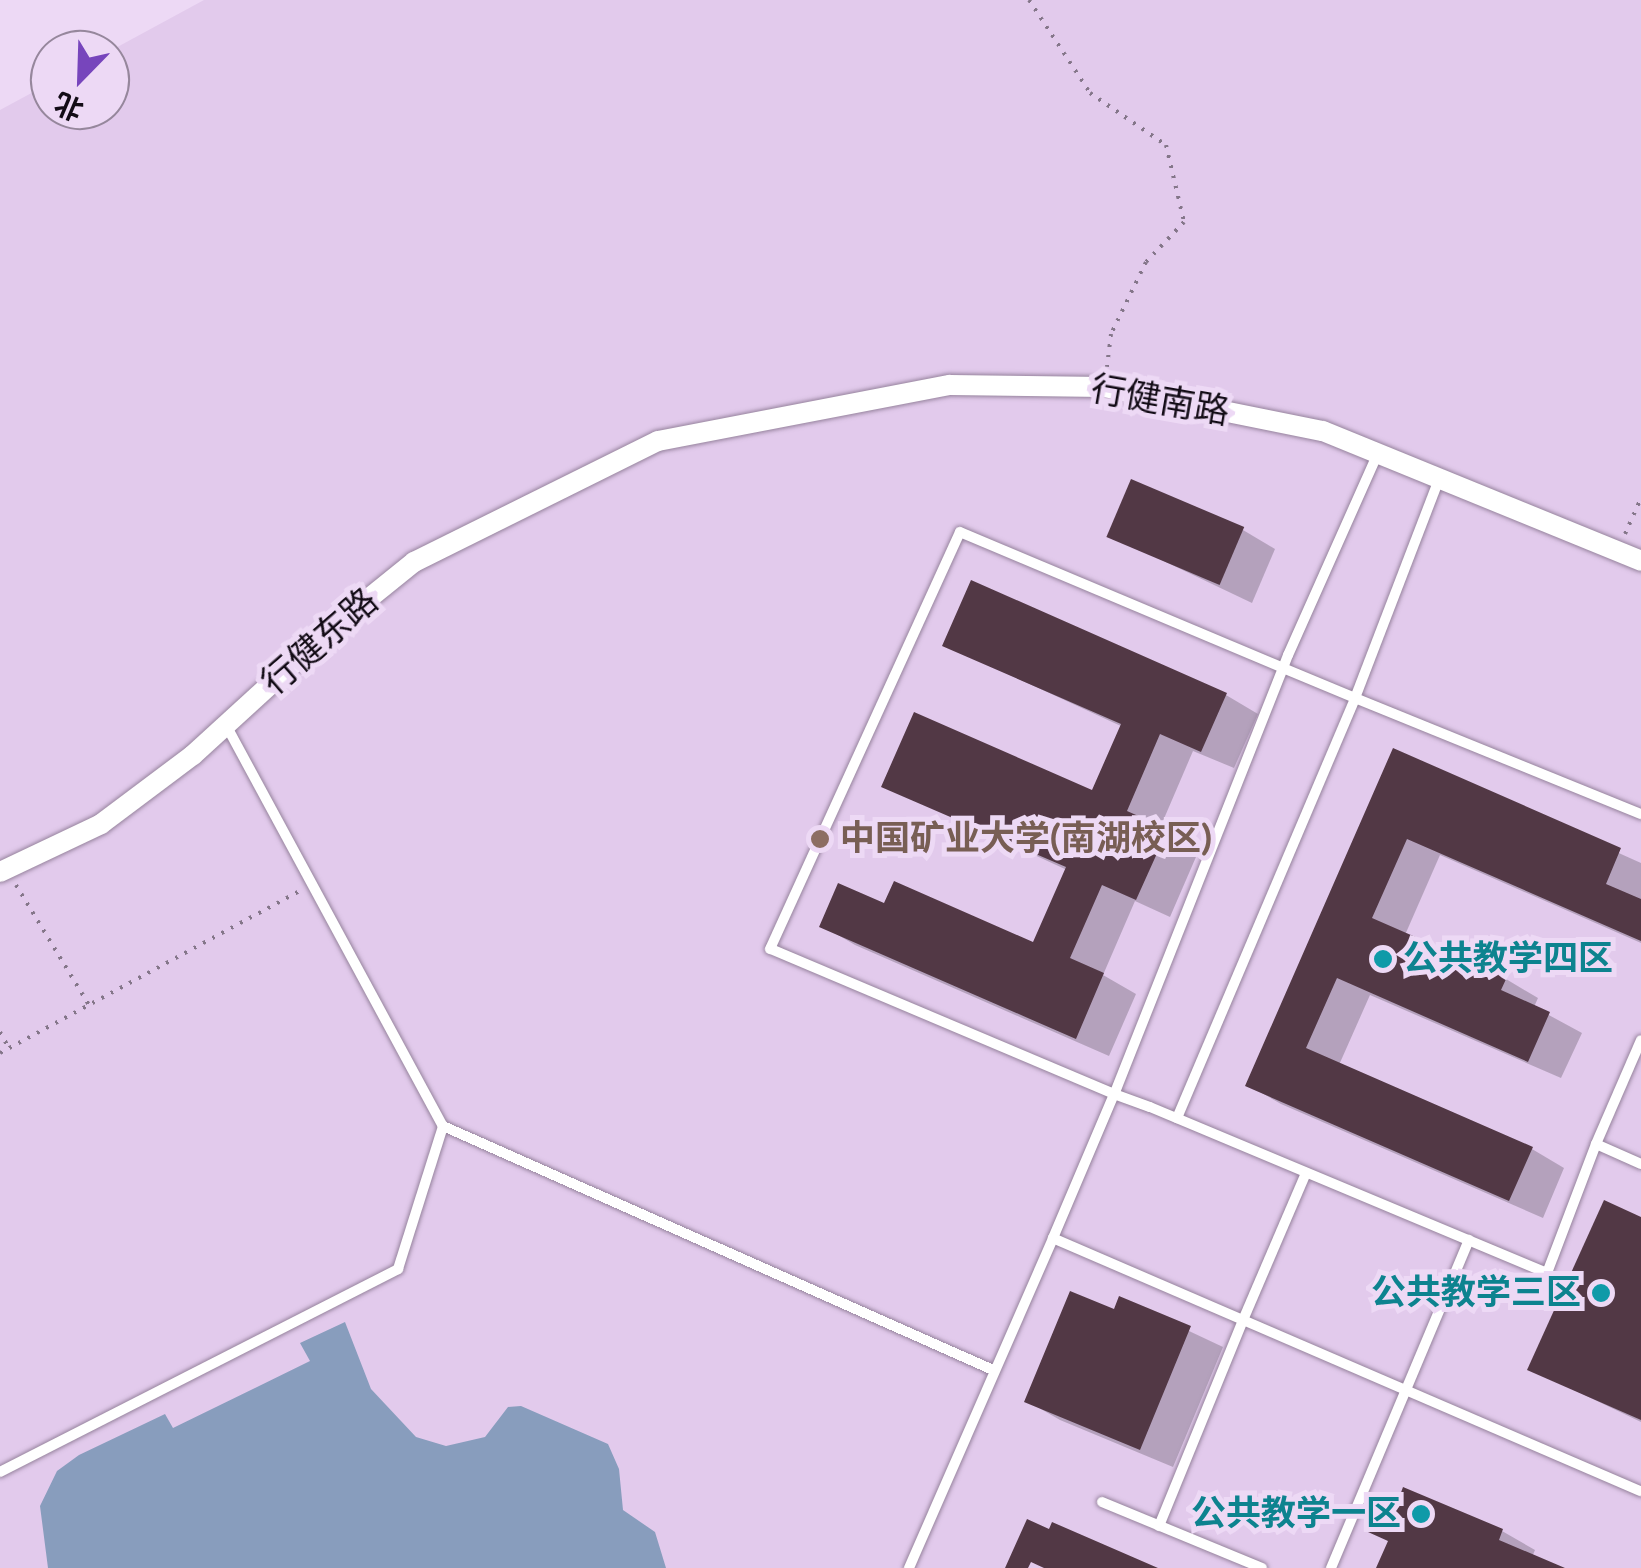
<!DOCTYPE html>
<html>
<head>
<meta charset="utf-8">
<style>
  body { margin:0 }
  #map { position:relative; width:1641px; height:1568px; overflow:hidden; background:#edd9f5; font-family:"Varela Round","Noto Sans SC",sans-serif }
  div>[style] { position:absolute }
  .built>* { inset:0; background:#e2caec }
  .water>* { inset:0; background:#889dbd }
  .shadow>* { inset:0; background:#0003 }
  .building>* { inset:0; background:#523845; transform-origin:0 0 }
  .path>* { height:4px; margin-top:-2px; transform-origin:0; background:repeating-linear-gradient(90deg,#847689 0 2.5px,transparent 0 10.5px) }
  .roads { filter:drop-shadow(0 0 2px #96839d) drop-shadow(0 0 2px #96839d) }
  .service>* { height:10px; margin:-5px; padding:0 5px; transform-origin:5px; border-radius:5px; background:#fff }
  .minor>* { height:20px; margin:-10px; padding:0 10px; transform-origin:10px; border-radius:10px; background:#fff }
  .dots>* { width:28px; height:28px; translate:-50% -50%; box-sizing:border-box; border:5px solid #edd9f5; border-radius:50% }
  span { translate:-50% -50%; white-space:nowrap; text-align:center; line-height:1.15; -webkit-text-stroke:10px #edd9f5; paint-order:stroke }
  .street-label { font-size:35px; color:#130c16 }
  .education-label { font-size:35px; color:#785e54; font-weight:700 }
  .left { translate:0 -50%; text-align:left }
  .culture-label { font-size:35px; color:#0d838f; font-weight:700 }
  .right { translate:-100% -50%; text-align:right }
  .north { position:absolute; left:30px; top:30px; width:100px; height:100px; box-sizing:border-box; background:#edd9f5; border:2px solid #96879c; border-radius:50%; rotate:203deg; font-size:28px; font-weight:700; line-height:40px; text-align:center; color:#130c16 }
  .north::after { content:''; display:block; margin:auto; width:35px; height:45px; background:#7745bc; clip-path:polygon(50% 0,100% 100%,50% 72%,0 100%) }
</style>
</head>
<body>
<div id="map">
  <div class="built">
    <div style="clip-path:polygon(204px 0,1641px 0,1641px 1568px,0 1568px,0 110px,50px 83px,50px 110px,110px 110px,110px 51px)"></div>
  </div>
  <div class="water">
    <div style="clip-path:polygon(345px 1322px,371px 1389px,416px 1437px,446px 1446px,485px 1437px,508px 1407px,521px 1406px,608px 1444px,619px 1469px,623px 1510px,655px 1532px,666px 1568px,48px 1568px,40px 1506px,57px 1471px,79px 1455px,165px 1414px,173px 1428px,310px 1361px,300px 1343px)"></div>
  </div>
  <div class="shadow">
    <div style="clip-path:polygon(1243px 530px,1275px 549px,1252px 603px,1109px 535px)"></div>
    <div style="clip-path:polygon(945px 645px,1226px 695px,1258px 714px,1234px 768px,1193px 751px,1160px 828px,1199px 850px,1170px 917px,1135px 901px,1103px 975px,1136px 994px,1109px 1056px,855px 945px,823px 926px,1034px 946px,1067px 870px,884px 786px,1094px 793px,1123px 727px)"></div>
    <div style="clip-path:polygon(1394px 752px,1641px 863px,1641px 943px,1440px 855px,1405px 935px,1506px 979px,1538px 998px,1534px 1007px,1582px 1033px,1561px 1078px,1370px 995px,1339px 1065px,1532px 1149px,1564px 1168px,1543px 1218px,1281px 1104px,1248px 1085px)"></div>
    <div style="clip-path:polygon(1641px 1220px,1641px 1422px,1530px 1369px)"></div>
    <div style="clip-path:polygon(1121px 1299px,1223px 1347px,1173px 1467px,1060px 1420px,1027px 1401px,1115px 1312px)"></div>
    <div style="clip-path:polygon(1371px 1531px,1502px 1531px,1535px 1550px,1532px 1557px,1559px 1568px,1379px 1568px,1390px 1542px)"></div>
  </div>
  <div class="building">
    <div style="left:1131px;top:479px;width:123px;height:63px;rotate:23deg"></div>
    <div style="clip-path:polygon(971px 580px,1227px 693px,1201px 752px,1160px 734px,1127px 811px,1168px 829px,1136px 900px,1102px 885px,1070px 958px,1104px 973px,1076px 1039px,819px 927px,838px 883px,884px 903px,894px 881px,1033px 942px,1066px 867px,881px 787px,914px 712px,1092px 790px,1121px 724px,942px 646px)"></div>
    <div style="clip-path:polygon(1393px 748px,1621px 848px,1606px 884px,1641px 899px,1641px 941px,1407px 839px,1372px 918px,1507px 977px,1501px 990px,1550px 1012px,1528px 1062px,1337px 978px,1306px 1048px,1533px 1147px,1509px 1201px,1245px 1086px)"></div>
    <div style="clip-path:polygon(1604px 1200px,1641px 1217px,1641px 1420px,1527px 1370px)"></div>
    <div style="clip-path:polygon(1070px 1291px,1114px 1309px,1119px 1296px,1191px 1326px,1140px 1450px,1024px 1402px)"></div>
    <div style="clip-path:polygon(1403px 1487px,1503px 1529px,1499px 1540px,1565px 1568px,1376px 1568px,1388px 1541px,1368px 1532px,1385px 1492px,1399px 1498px)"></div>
    <div style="clip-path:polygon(1027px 1519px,1049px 1529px,1052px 1522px,1158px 1568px,1044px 1568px,1031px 1562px,1028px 1568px,1005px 1568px)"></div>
  </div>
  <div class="path">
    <div style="left:1029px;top:0;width:111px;rotate:56.7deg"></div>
    <div style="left:1090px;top:93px;width:92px;rotate:34.4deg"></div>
    <div style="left:1166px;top:145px;width:79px;rotate:76.8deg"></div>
    <div style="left:1184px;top:222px;width:55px;rotate:133.5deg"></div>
    <div style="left:1146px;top:262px;width:80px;rotate:115.9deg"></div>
    <div style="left:1111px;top:334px;width:33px;rotate:97deg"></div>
    <div style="left:1625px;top:534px;width:39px;rotate:-66deg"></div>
    <div style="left:16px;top:885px;width:140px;rotate:58.7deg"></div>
    <div style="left:0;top:1032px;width:18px;rotate:61deg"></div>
    <div style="left:0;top:1053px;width:340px;rotate:-28.4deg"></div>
  </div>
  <div class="roads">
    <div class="service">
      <div style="left:1378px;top:453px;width:221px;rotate:114deg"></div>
      <div style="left:1288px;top:655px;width:14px;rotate:111deg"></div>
      <div style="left:1283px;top:668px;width:458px;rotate:111.6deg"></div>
      <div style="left:1114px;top:1094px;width:373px;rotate:-157.1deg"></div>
      <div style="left:770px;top:949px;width:458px;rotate:-65.5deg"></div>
      <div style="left:960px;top:532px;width:350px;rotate:22.8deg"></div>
      <div style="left:1283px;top:668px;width:78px;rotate:22.6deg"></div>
      <div style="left:1355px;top:698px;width:309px;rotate:22.1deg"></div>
      <div style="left:226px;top:725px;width:456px;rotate:61.6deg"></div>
      <div style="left:443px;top:1126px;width:602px;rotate:23.92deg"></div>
      <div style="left:1177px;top:1118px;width:456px;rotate:-67deg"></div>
      <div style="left:1355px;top:698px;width:235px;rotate:-69deg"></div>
      <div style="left:1596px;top:1144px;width:113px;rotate:-66.6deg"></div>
      <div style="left:1306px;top:1173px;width:160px;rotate:113.2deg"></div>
      <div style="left:1243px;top:1320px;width:207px;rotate:-156.7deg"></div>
      <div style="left:1053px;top:1238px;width:156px;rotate:-67deg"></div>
      <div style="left:1114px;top:1094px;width:38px;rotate:20deg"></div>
      <div style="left:1150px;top:1107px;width:430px;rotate:22.7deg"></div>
      <div style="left:1547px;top:1273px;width:138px;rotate:-69.2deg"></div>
      <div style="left:1596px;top:1144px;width:49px;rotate:24deg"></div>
      <div style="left:0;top:1472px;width:447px;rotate:-27deg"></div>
      <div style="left:398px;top:1269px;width:150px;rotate:-72.5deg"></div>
      <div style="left:1102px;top:1502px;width:173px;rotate:22.4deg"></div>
      <div style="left:1159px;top:1526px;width:222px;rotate:-67.8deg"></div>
      <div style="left:1243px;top:1320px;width:433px;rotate:23.3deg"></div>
      <div style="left:909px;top:1568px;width:360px;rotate:-66.4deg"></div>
      <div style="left:1331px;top:1568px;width:356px;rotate:-67.2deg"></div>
    </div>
    <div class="minor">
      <div style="left:0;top:872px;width:112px;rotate:-25.4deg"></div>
      <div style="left:101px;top:824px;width:115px;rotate:-36.9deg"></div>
      <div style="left:193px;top:755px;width:187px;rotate:-42.4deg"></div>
      <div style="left:331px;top:629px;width:107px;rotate:-38.9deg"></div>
      <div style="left:414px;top:562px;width:272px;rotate:-26.4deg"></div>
      <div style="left:658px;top:441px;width:297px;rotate:-10.9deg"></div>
      <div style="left:950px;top:385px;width:154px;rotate:0.7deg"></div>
      <div style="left:1104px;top:387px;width:223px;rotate:11.4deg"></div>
      <div style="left:1323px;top:431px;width:344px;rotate:22.2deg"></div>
    </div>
  </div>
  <div class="dots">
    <div style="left:820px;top:839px;background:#8d6e63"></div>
    <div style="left:1383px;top:959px;background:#0f9aa8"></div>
    <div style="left:1601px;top:1293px;background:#0f9aa8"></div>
    <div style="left:1421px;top:1514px;background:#0f9aa8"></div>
  </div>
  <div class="street-label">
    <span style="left:1160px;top:401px;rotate:10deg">行健南路</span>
    <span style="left:320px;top:642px;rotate:-41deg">行健东路</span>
  </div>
  <div class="education-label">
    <span class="left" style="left:840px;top:839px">中国矿业大学(南湖校区)</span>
  </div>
  <div class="culture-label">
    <span class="left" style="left:1403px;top:959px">公共教学四区</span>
    <span class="right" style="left:1581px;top:1293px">公共教学三区</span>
    <span class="right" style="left:1401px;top:1514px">公共教学一区</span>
  </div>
  <div class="north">北</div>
</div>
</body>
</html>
